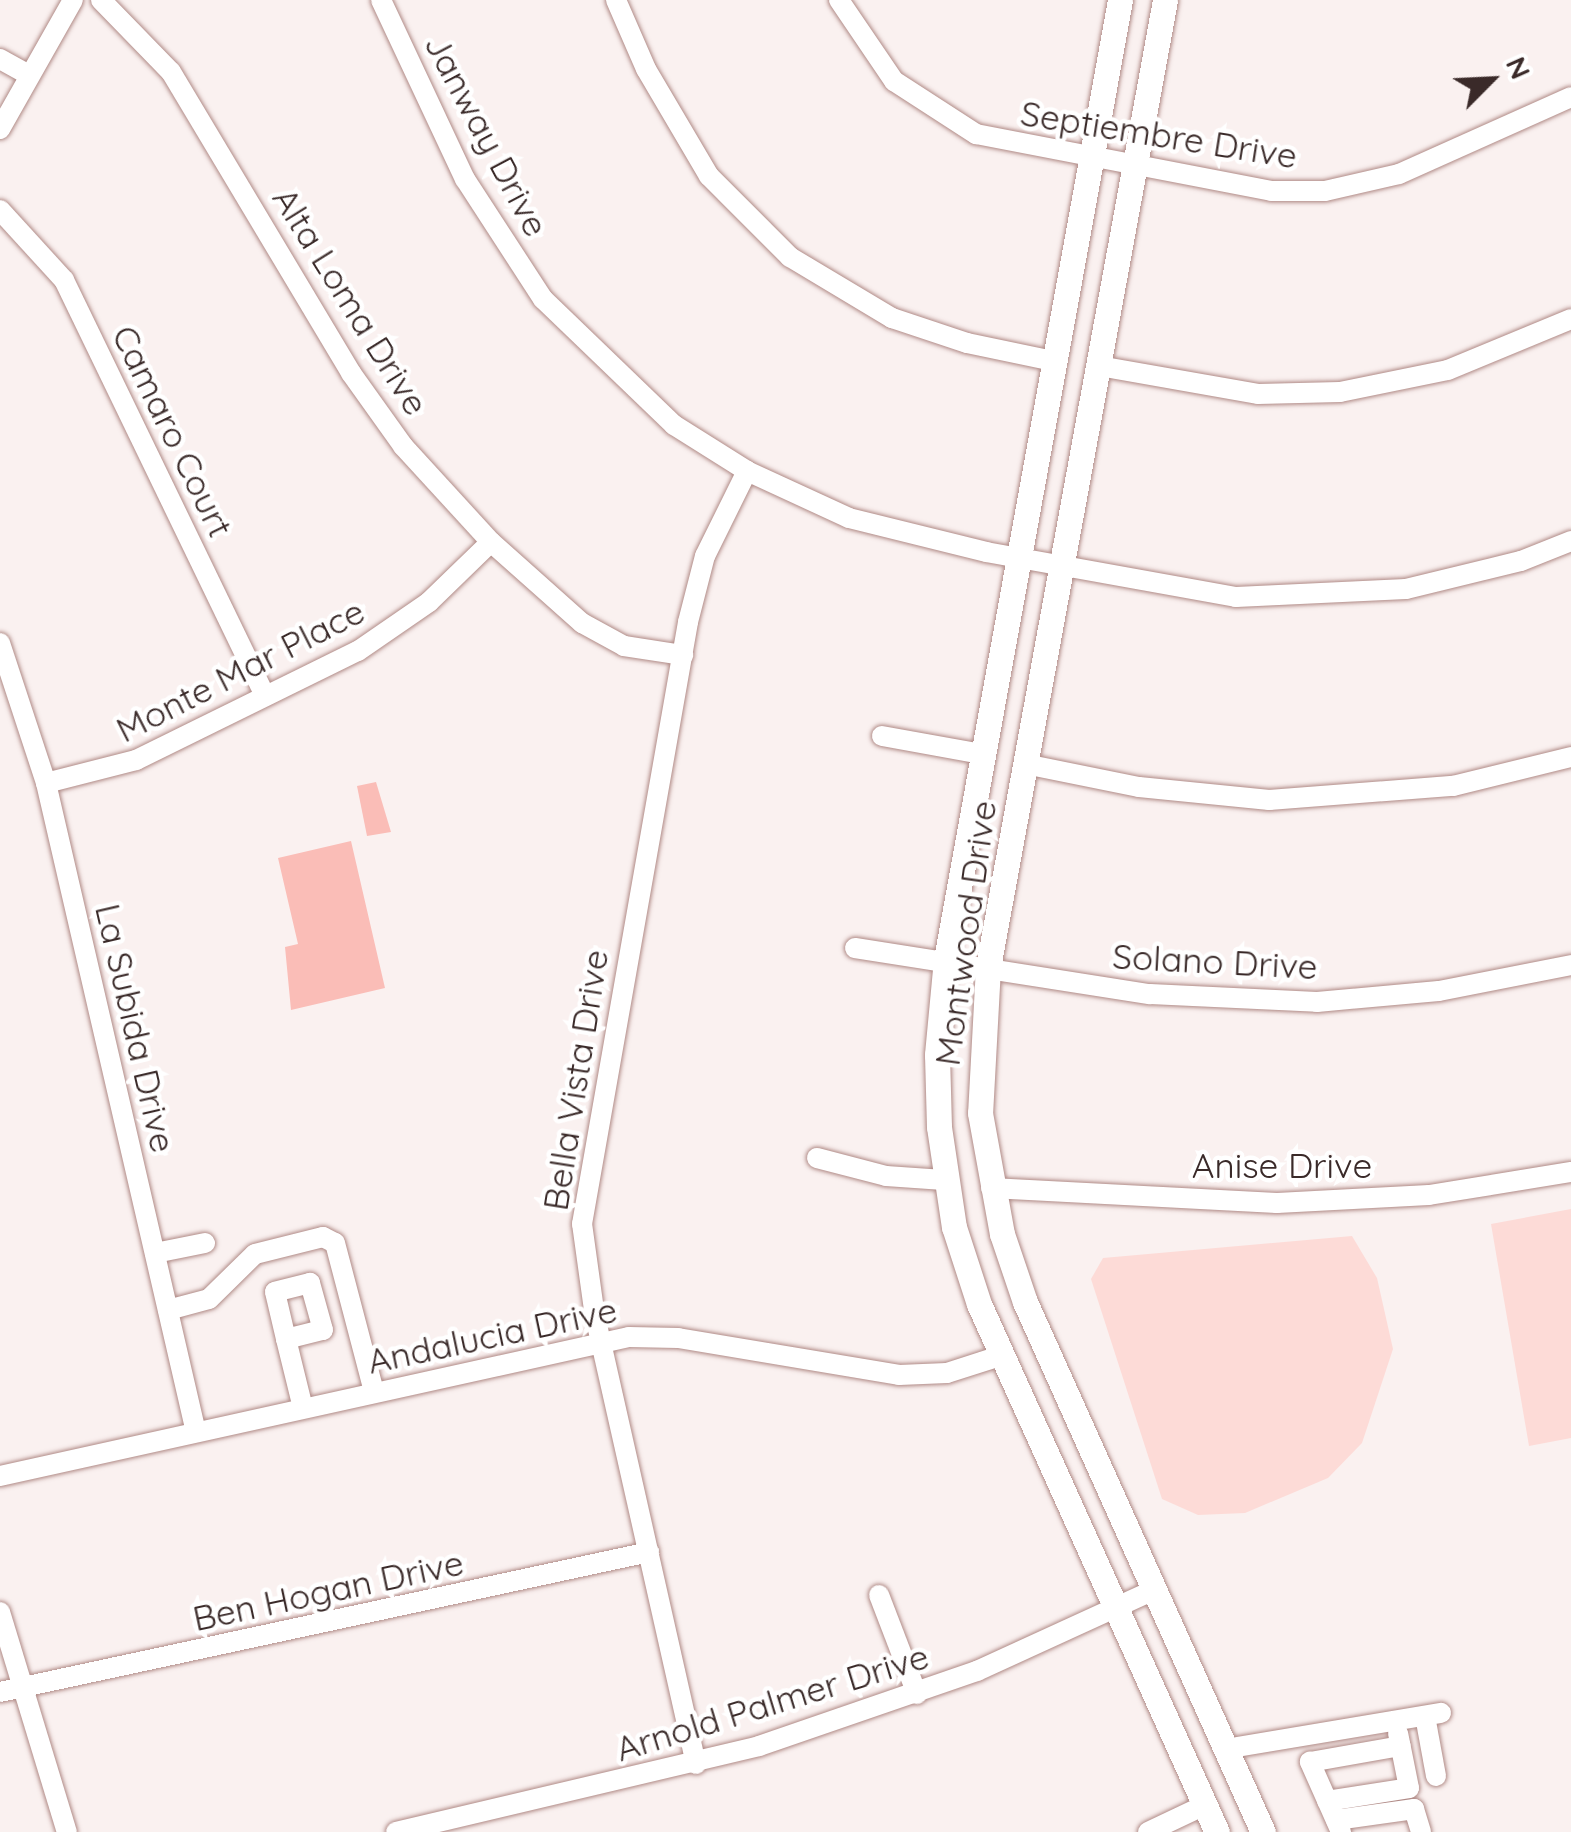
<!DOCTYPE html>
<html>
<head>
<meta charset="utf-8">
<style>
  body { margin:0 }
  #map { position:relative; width:1571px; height:1832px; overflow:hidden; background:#faf1f0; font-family:Quicksand,sans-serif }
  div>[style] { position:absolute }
  .green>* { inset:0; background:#fddbd7 }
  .building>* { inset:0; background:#fabdb7 }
  .roads { filter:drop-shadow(0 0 2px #b08a86) drop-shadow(0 0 2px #b08a86) }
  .minor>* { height:20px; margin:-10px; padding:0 10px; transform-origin:10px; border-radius:10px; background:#fff }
  .major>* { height:25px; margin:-12.5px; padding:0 12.5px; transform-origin:12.5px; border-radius:12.5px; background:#fff }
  span { translate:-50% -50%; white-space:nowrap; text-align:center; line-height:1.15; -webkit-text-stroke:9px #fff; paint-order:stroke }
  .street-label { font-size:35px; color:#3a2a29 }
  .north { position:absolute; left:1441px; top:30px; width:100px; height:100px; -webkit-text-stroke:8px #fff; paint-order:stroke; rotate:66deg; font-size:28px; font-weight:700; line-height:40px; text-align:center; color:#3a2a29 }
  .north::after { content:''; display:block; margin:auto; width:35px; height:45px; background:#3a2a29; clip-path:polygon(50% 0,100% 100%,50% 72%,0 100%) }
</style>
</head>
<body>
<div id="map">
  <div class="green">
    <div style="clip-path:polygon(1571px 1209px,1571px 1438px,1529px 1446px,1491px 1224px)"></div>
    <div style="clip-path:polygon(1352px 1236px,1377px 1278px,1393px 1349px,1362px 1443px,1328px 1478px,1245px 1513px,1198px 1515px,1162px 1499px,1091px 1279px,1103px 1258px)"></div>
  </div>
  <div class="building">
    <div style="clip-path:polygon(376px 782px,391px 832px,367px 836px,357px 786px)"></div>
    <div style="clip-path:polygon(351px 841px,385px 988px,291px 1010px,285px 947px,298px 944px,278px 858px)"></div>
  </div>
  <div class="roads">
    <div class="minor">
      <div style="left:101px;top:0;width:100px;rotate:45.8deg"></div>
      <div style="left:171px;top:72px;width:351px;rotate:59.1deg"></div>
      <div style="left:351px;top:373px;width:90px;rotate:54.5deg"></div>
      <div style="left:403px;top:446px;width:130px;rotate:47.5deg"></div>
      <div style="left:491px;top:542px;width:122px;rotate:41.7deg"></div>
      <div style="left:582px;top:623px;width:48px;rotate:28.7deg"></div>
      <div style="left:624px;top:646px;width:60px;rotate:8.7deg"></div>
      <div style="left:381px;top:0;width:198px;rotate:64.9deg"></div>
      <div style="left:465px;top:179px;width:143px;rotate:57deg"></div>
      <div style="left:543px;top:299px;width:182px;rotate:43.9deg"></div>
      <div style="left:674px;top:425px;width:86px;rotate:32.2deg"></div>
      <div style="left:747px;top:471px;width:112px;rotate:24.7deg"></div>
      <div style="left:849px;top:518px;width:141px;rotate:13.9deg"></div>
      <div style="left:986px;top:552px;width:254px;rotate:10.2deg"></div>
      <div style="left:1236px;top:597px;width:170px;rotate:-2.7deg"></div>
      <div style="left:1406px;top:589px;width:118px;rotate:-13.7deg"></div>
      <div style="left:1521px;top:561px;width:54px;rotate:-21.8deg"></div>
      <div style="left:616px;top:0;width:75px;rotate:66.5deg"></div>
      <div style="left:646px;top:69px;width:124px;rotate:59.5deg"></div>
      <div style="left:709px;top:176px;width:115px;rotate:45deg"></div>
      <div style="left:790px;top:257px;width:119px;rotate:30.9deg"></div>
      <div style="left:892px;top:318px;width:79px;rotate:18.4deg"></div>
      <div style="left:967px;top:343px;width:88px;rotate:11.8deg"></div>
      <div style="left:839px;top:0;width:98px;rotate:55.8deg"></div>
      <div style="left:894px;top:81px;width:98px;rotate:32.9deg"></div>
      <div style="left:976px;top:134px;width:300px;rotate:10.9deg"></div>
      <div style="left:1271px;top:191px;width:54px"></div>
      <div style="left:1325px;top:191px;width:76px;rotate:-12.9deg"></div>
      <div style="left:1399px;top:174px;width:188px;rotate:-24.1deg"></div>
      <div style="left:0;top:59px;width:31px;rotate:29deg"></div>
      <div style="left:0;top:129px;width:148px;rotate:-60.5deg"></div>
      <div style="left:0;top:210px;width:95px;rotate:47.6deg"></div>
      <div style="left:64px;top:280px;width:462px;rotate:64.2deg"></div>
      <div style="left:1099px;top:366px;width:161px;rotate:10deg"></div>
      <div style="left:1258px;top:394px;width:82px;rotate:-1.4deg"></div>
      <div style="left:1340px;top:392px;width:110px;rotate:-11.5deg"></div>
      <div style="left:1448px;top:370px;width:133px;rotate:-22.5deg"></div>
      <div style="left:0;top:643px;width:147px;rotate:71.8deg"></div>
      <div style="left:46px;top:783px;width:666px;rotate:76.99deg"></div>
      <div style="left:882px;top:736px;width:102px;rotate:10.2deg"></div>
      <div style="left:1025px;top:764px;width:116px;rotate:11.4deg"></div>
      <div style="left:1139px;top:787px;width:131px;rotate:5.7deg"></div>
      <div style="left:1269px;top:800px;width:185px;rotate:-4.4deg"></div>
      <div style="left:1453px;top:786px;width:122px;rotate:-13.8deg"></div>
      <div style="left:46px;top:783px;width:93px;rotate:-14.3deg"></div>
      <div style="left:136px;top:760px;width:247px;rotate:-26.2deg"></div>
      <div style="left:358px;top:651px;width:86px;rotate:-34.6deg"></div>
      <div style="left:429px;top:602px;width:86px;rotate:-44.1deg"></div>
      <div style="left:855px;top:948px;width:299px;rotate:8.9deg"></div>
      <div style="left:1150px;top:994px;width:167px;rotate:2.7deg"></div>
      <div style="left:1317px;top:1002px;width:122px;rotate:-5.2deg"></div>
      <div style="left:1439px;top:991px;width:135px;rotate:-11.1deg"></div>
      <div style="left:817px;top:1158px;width:71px;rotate:14.6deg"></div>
      <div style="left:886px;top:1176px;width:58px;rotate:3.9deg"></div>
      <div style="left:991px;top:1188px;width:286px;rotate:3deg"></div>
      <div style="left:1277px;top:1203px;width:152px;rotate:-3deg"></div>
      <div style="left:1429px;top:1195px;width:144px;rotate:-9.2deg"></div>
      <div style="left:155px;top:1253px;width:51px;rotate:-11.3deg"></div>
      <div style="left:168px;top:1310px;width:42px;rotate:-15deg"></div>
      <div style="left:209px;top:1299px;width:64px;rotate:-44.4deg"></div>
      <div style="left:255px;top:1254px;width:70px;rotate:-14deg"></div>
      <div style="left:323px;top:1237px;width:13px;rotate:27deg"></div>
      <div style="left:335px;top:1243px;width:154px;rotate:75.3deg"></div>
      <div style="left:286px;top:1339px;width:38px;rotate:-14deg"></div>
      <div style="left:323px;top:1330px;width:49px;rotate:-105.5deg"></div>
      <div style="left:310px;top:1283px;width:36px;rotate:166deg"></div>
      <div style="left:275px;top:1292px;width:48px;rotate:76.8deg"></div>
      <div style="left:286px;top:1339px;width:71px;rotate:76.2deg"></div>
      <div style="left:0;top:1476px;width:644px;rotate:-12.46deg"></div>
      <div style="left:629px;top:1337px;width:49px;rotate:1.2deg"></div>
      <div style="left:678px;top:1338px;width:224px;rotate:9.5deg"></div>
      <div style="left:899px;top:1375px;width:48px;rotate:-2.4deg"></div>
      <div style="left:947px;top:1373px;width:56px;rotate:-17.8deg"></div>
      <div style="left:879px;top:1595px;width:106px;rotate:69deg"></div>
      <div style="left:0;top:1612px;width:230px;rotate:73.1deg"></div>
      <div style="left:0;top:1692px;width:664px;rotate:-12.17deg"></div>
      <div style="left:1425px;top:1716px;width:61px;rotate:79.6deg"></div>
      <div style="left:1225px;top:1749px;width:219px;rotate:-9.5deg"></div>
      <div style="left:696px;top:1764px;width:465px;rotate:-102.7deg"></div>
      <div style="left:594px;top:1310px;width:87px;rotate:-97.9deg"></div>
      <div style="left:582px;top:1224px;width:611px;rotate:-80.01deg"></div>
      <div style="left:688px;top:622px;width:68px;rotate:-75.6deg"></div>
      <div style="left:705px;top:556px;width:95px;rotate:-63.7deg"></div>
      <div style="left:1327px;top:1801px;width:83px;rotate:-9deg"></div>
      <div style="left:1409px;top:1788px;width:56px;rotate:-101.3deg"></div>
      <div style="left:1336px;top:1820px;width:79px;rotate:-8deg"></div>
      <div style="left:1414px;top:1809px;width:24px;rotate:73deg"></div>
      <div style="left:396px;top:1832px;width:373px;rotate:-13.3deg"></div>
      <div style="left:759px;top:1746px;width:231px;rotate:-19deg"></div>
      <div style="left:977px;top:1671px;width:195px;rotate:-24.6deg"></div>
      <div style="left:1148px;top:1832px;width:63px;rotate:-25.3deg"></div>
      <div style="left:1341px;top:1832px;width:77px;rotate:-113.9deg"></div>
      <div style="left:1310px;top:1762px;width:92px;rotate:-10deg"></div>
    </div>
    <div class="major">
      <div style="left:1120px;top:0;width:975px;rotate:100.28deg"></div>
      <div style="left:946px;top:959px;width:96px;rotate:95.4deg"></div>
      <div style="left:937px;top:1055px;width:72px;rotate:88.4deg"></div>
      <div style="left:939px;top:1127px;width:101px;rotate:81.5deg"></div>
      <div style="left:954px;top:1227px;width:81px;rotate:72deg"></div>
      <div style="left:979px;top:1304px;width:579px;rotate:65.74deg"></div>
      <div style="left:1165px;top:0;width:983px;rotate:100.37deg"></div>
      <div style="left:988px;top:967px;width:146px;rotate:93.1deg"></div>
      <div style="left:980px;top:1113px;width:123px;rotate:79.7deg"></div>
      <div style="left:1002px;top:1234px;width:72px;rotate:71.3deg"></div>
      <div style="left:1025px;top:1302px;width:581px;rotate:65.82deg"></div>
    </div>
  </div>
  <div class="street-label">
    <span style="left:1159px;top:134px;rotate:9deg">Septiembre Drive</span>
    <span style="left:487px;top:135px;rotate:62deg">Janway Drive</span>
    <span style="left:351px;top:301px;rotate:58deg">Alta Loma Drive</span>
    <span style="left:173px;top:431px;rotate:64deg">Camaro Court</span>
    <span style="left:240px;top:670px;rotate:-27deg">Monte Mar Place</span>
    <span style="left:965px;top:933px;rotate:-82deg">Montwood Drive</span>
    <span style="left:1215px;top:961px;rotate:3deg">Solano Drive</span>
    <span style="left:136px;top:1028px;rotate:77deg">La Subida Drive</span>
    <span style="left:575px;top:1080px;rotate:-81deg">Bella Vista Drive</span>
    <span style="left:1282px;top:1165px">Anise Drive</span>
    <span style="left:492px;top:1335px;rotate:-12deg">Andalucia Drive</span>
    <span style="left:328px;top:1590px;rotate:-12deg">Ben Hogan Drive</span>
    <span style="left:772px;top:1702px;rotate:-17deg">Arnold Palmer Drive</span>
  </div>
  <div class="north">N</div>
</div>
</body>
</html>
